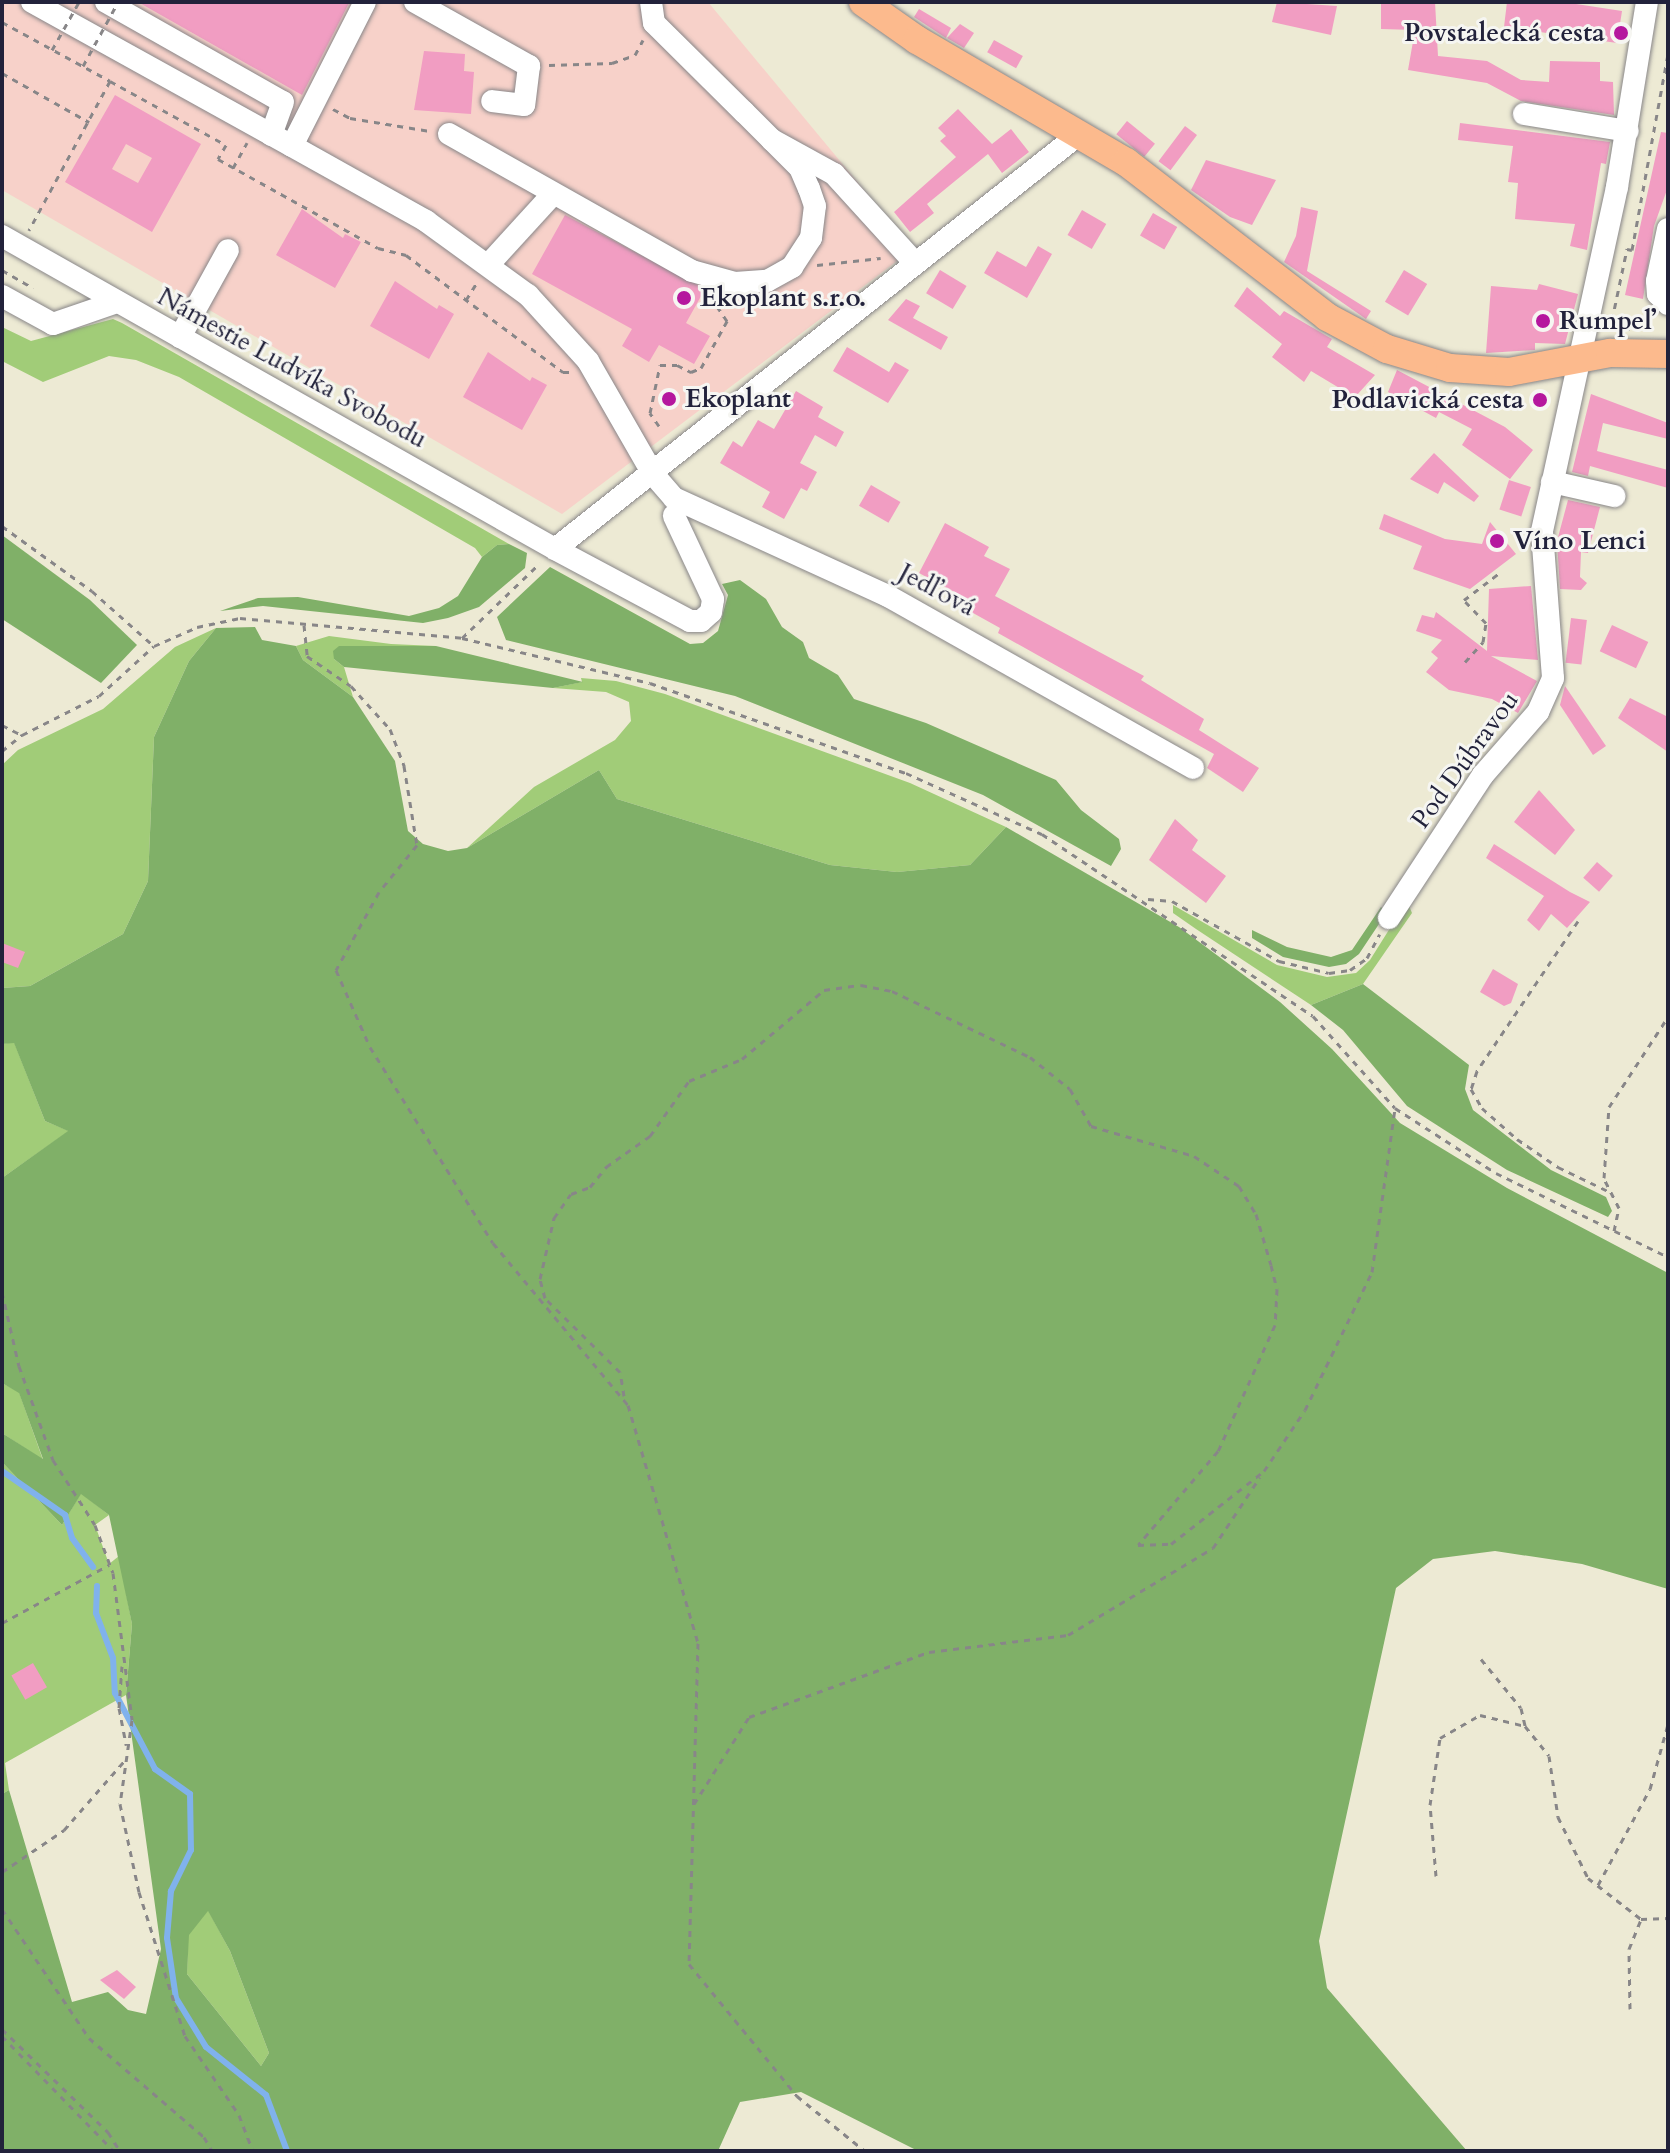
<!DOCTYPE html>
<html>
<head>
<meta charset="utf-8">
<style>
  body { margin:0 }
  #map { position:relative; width:1670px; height:2153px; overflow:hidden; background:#edead4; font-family:Cardo,serif }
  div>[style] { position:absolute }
  .built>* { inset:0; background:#f7d1c9 }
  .green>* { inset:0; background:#a1cc78 }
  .forest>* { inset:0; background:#80b068 }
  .stream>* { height:6px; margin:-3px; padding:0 3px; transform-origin:3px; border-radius:3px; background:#80b2ec }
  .building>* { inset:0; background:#f19dc2; transform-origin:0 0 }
  .path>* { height:3px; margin-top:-1.5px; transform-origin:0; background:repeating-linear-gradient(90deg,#888688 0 6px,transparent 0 12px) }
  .roads { filter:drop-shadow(0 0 2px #888688) drop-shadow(0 0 2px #888688) }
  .minor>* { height:22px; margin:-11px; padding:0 11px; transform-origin:11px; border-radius:11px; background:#fff }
  .major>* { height:28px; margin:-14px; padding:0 14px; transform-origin:14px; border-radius:14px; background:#fcba8d }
  .path-bridge>* { height:3px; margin-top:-1.5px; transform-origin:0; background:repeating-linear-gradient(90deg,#888688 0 6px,transparent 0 12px) }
  .dots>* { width:22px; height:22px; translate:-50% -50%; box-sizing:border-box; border:4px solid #f6f6f2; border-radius:50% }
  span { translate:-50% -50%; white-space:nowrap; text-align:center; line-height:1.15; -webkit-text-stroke:6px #f6f6f2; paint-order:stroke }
  .poi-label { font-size:26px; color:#22223b; font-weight:700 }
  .right { translate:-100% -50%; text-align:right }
  .left { translate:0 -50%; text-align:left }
  .street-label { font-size:26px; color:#22223b }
  .frame { position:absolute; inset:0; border:4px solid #22223b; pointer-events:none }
</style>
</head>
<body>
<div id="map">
  <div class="built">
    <div style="clip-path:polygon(2px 2px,708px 2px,913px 249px,562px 514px,2px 190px)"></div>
  </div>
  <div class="green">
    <div style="clip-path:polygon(113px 319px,122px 323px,509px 544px,497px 545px,482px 557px,475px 548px,179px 377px,136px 360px,109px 356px,43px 382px,2px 361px,2px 327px,31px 341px)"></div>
    <div style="clip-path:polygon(216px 628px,189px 661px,154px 737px,148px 881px,123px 934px,30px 986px,2px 988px,2px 765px,18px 750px,103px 709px,175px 647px)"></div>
    <div style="clip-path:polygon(329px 636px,391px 644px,436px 646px,368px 647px,334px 659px,344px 667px,353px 697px,303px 660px,296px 646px)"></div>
    <div style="clip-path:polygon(581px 678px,616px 681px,665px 694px,910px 783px,1006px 827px,970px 865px,897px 872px,830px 865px,617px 799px,599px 770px,467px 848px,534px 787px,615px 740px,631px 721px,629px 702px,606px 692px,553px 688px,582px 682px)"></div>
    <div style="clip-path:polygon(1173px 905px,1277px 965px,1327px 977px,1356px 973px,1370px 960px,1402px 909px,1409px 906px,1412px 913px,1363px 984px,1311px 1005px,1196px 929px,1173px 913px)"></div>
    <div style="clip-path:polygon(14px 1042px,45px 1121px,69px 1131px,2px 1178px,2px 1044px)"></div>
    <div style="clip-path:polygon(2px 1383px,19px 1392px,43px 1460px,2px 1433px)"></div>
    <div style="clip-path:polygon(2px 1462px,62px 1525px,81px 1493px,109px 1515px,95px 1525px,109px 1564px,119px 1556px,132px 1624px,126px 1695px,5px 1763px,9px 1790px,2px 1794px)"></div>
    <div style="clip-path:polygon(208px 1910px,230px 1951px,269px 2053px,261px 2066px,187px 1974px,188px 1935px)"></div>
  </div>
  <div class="forest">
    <div style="clip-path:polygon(2px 535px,90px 600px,137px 645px,101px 683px,2px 619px)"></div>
    <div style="clip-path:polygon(509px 544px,527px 553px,525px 568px,479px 607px,448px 618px,423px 623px,263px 606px,220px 611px,258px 598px,298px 597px,409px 616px,439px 608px,458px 596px,482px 557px,497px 545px)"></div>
    <div style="clip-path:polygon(550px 567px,690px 644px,703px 643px,718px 631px,728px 595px,722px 584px,740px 580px,766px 599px,782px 627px,803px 642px,809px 658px,838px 675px,854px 699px,926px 723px,1056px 780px,1081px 810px,1119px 839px,1121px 849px,1111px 866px,983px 795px,735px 696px,506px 640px,497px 617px)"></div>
    <div style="clip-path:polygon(evenodd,255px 627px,262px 640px,296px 646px,303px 660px,353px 697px,395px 761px,408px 831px,423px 844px,448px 851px,467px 848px,599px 770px,617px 799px,830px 865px,897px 872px,970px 865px,1006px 827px,1179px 927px,1280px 1002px,1332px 1049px,1400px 1123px,1507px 1188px,1668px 1273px,1668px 1589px,1582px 1564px,1495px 1551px,1433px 1559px,1396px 1588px,1319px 1941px,1327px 1988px,1467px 2151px,918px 2151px,801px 2092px,740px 2102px,718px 2151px,2px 2151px,2px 1794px,9px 1790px,72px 2002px,108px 1992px,128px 2010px,146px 2014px,161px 1949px,126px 1695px,132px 1624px,109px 1515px,81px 1494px,62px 1525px,2px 1462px,2px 1433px,43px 1459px,19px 1393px,2px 1383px,2px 1178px,68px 1131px,45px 1121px,14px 1043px,2px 1044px,2px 988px,30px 986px,123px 934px,148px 881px,154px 737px,189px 661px,216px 628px,255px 627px,208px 1911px,230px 1951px,269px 2053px,261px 2066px,187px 1974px,189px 1935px,208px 1911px)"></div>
    <div style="clip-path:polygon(339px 646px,436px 646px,583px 682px,553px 688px,344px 667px,334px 659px,333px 651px)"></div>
    <div style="clip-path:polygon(1381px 907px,1387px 912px,1359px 954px,1346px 964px,1329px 967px,1283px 957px,1252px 938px,1252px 930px,1287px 947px,1331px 957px,1352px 950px)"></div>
    <div style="clip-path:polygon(1363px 984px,1469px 1065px,1465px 1089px,1473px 1110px,1551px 1170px,1606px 1197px,1612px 1211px,1608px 1217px,1507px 1170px,1407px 1106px,1343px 1030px,1311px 1005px)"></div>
  </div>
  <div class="stream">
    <div style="left:2px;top:1471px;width:77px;rotate:34.9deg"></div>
    <div style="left:65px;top:1515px;width:24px;rotate:73deg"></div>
    <div style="left:72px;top:1538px;width:36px;rotate:54deg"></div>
    <div style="left:97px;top:1586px;width:27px;rotate:92deg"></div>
    <div style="left:96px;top:1613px;width:48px;rotate:69.3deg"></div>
    <div style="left:113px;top:1658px;width:35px;rotate:87deg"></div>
    <div style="left:115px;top:1693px;width:86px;rotate:62.2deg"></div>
    <div style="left:155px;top:1769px;width:43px;rotate:35.5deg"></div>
    <div style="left:190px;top:1794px;width:56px;rotate:89deg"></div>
    <div style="left:191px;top:1850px;width:46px;rotate:116deg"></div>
    <div style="left:171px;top:1891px;width:47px;rotate:94.9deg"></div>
    <div style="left:167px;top:1938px;width:61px;rotate:81.5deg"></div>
    <div style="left:176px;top:1998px;width:57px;rotate:58.5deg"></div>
    <div style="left:206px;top:2047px;width:77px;rotate:38.7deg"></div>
    <div style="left:266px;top:2095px;width:60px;rotate:69.4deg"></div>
  </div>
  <div class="building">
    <div style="clip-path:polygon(138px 2px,347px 2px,349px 3px,302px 95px)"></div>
    <div style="clip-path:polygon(1277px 2px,1337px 6px,1331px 35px,1272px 22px)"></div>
    <div style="clip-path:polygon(1381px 2px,1435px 2px,1438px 56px,1487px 61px,1521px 80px,1549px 82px,1550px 61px,1600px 62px,1600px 81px,1613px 82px,1614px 115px,1521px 101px,1487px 83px,1408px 70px,1415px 30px,1381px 29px)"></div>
    <div style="clip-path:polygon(1507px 2px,1563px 2px,1622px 11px,1617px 43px,1504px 27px)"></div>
    <div style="clip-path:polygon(919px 9px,951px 28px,946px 38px,914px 17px)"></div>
    <div style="clip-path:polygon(960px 24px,974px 33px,964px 48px,947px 38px)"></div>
    <div style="left:994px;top:40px;width:33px;height:14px;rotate:29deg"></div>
    <div style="clip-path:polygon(424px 51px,465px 54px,464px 71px,474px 72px,471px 114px,414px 110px)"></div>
    <div style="clip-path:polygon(evenodd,115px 95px,201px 144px,152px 232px,65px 182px,115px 95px,126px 144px,152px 158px,138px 183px,112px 169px,126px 144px)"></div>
    <div style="clip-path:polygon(958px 109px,992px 144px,1011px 129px,1029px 152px,1002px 173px,988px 154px,927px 204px,934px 213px,910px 232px,894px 212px,956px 157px,940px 141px,946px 136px,938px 128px)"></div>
    <div style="left:1127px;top:121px;width:36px;height:17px;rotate:39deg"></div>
    <div style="clip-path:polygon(1460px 123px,1610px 142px,1606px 164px,1601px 163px,1587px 250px,1570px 246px,1575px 224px,1515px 219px,1518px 183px,1508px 182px,1513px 146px,1458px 140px)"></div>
    <div style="left:1185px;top:126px;width:15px;height:44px;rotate:37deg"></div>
    <div style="clip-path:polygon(1661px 132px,1668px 133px,1668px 187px,1654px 226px,1643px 299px,1625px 295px)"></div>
    <div style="clip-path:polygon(1206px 160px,1276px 180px,1252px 225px,1230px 217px,1191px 190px)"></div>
    <div style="clip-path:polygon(1301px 207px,1318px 211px,1307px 271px,1371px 311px,1366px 319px,1284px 262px,1296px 236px)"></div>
    <div style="clip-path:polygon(302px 209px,343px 238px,345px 234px,361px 242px,335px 288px,276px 255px)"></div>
    <div style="left:1082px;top:210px;width:28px;height:29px;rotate:30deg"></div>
    <div style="left:1153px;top:213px;width:28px;height:26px;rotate:30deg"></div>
    <div style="clip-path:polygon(565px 215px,705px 289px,686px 323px,710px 336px,694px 364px,659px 345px,649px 362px,622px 346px,632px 329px,532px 274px)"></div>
    <div style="clip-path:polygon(1038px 246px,1052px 254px,1027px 298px,984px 273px,997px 251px,1026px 267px)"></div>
    <div style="left:940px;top:270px;width:31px;height:27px;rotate:31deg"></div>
    <div style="left:1404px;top:270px;width:27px;height:37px;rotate:31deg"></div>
    <div style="clip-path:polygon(395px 281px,437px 309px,439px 305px,454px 314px,429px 359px,370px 326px)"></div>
    <div style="clip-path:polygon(1539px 284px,1578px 294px,1565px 344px,1535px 343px,1535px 350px,1486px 353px,1491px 286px,1537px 290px)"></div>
    <div style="clip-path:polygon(1247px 287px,1280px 316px,1284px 311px,1332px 339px,1327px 347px,1375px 375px,1347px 406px,1335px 400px,1341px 389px,1311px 371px,1304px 382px,1272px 357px,1282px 344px,1234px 306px)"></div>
    <div style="clip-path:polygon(906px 299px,920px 306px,913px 318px,948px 337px,941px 350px,888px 320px)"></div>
    <div style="clip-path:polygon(847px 347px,889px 372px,895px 362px,909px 370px,888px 403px,833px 371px)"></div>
    <div style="clip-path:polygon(488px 352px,530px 381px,532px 377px,547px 385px,522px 430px,463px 397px)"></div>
    <div style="clip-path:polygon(1397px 370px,1505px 427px,1533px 450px,1510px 479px,1462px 445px,1472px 429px,1439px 412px,1436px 418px,1388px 392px)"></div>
    <div style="clip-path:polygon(796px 391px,823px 407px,818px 417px,844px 432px,836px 447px,815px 435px,800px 463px,817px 472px,807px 491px,801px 488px,784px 519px,762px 507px,770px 492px,720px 463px,733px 441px,742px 447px,758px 420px,774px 429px)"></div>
    <div style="clip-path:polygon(1591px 394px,1668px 423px,1668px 439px,1603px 423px,1597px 451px,1668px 470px,1668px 488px,1590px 466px,1588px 476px,1572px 472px)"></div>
    <div style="clip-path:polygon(1434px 453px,1479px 496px,1474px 502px,1444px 482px,1438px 494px,1410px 479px)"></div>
    <div style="left:1509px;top:480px;width:23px;height:31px;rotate:18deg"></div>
    <div style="left:871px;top:485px;width:34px;height:24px;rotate:30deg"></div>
    <div style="clip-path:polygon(1568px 500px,1600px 507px,1588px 553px,1581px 552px,1580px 577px,1587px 583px,1581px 590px,1560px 589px,1557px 541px)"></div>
    <div style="clip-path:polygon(1384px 514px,1445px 539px,1482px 544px,1490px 522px,1516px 554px,1470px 589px,1413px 569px,1422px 546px,1379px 529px)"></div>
    <div style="clip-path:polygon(945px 523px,989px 547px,984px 556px,1010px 569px,995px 596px,1144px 676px,1141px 680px,1204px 719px,1199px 730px,1259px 768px,1243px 792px,1207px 768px,1214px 754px,998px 633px,1000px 628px,955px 603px,960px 595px,919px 573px)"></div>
    <div style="clip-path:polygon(1531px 586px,1538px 660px,1491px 656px,1537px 681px,1518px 713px,1492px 699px,1449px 690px,1426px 672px,1438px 658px,1431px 652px,1442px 640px,1416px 631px,1422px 615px,1434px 618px,1436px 612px,1487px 651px,1489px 589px)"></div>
    <div style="left:1571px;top:618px;width:16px;height:45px;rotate:7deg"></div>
    <div style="left:1612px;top:625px;width:40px;height:29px;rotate:25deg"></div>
    <div style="clip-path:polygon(1565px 686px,1606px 746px,1593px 755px,1560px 705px)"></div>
    <div style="clip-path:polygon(1630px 698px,1668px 717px,1668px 752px,1618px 718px)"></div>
    <div style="clip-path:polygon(1539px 790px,1575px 830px,1555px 855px,1514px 822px)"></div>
    <div style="clip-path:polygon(1175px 819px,1198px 840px,1192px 850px,1226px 876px,1206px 903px,1149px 860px)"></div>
    <div style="clip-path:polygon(1494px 844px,1570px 892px,1590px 902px,1567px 928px,1551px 914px,1539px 931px,1527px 920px,1544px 896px,1486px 858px)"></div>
    <div style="left:1597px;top:862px;width:21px;height:21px;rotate:41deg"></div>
    <div style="clip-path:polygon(2px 943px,25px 952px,18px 968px,2px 962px)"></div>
    <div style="clip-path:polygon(1493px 969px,1518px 984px,1511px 1003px,1504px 1006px,1480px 992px)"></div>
    <div style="left:33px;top:1663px;width:28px;height:25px;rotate:60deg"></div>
    <div style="clip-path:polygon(117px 1970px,136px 1987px,124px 1999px,100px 1980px)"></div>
  </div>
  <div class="path">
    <div style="left:2px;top:22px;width:123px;rotate:28.6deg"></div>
    <div style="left:110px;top:81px;width:170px;rotate:118.5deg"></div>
    <div style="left:549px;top:65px;width:63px;rotate:-1.8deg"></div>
    <div style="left:612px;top:63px;width:24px;rotate:-19deg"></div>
    <div style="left:635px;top:55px;width:17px;rotate:-62deg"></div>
    <div style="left:2px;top:73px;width:100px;rotate:29.4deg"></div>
    <div style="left:110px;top:81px;width:132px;rotate:28.9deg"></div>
    <div style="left:226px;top:145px;width:16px;rotate:120deg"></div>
    <div style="left:218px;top:159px;width:183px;rotate:29.1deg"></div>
    <div style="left:378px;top:248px;width:29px;rotate:14deg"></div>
    <div style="left:406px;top:255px;width:196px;rotate:36.7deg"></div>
    <div style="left:563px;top:372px;width:8px"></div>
    <div style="left:333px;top:109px;width:19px;rotate:28deg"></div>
    <div style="left:350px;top:118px;width:81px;rotate:9.2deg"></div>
    <div style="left:233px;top:168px;width:29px;rotate:-61deg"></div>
    <div style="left:817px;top:265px;width:64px;rotate:-6.2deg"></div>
    <div style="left:2px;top:270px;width:36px;rotate:30deg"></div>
    <div style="left:466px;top:300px;width:22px;rotate:-58deg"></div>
    <div style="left:1630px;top:329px;width:17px;rotate:-170deg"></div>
    <div style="left:1613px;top:326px;width:6px;rotate:-99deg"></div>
    <div style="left:1612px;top:320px;width:73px;rotate:-78.1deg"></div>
    <div style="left:1627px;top:249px;width:5px;rotate:11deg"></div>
    <div style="left:1632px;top:250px;width:199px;rotate:-79.6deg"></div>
    <div style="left:659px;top:426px;width:16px;rotate:-125deg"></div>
    <div style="left:650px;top:413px;width:49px;rotate:-78.2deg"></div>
    <div style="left:660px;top:365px;width:17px"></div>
    <div style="left:677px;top:365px;width:16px;rotate:27deg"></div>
    <div style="left:691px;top:372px;width:11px;rotate:-22deg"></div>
    <div style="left:701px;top:368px;width:54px;rotate:-61deg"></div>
    <div style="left:727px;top:321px;width:18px;rotate:-124deg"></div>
    <div style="left:717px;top:306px;width:23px;rotate:-149deg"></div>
    <div style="left:2px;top:526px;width:111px;rotate:35.8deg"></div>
    <div style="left:92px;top:591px;width:83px;rotate:41.6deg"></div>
    <div style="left:304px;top:625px;width:31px;rotate:84deg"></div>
    <div style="left:307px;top:656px;width:53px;rotate:34.3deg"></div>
    <div style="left:351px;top:686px;width:58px;rotate:47.8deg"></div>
    <div style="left:390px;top:729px;width:40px;rotate:69deg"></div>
    <div style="left:404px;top:766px;width:80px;rotate:80.7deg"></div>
    <div style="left:417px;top:845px;width:60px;rotate:129deg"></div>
    <div style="left:379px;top:892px;width:89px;rotate:118.9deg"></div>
    <div style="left:336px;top:970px;width:84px;rotate:66.2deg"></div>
    <div style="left:370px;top:1047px;width:231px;rotate:57.9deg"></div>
    <div style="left:493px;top:1243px;width:211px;rotate:50.2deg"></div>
    <div style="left:628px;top:1405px;width:248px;rotate:73.6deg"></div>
    <div style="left:698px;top:1643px;width:321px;rotate:91.6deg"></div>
    <div style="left:689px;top:1964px;width:171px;rotate:50.7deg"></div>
    <div style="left:797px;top:2096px;width:87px;rotate:39deg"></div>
    <div style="left:462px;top:638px;width:108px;rotate:-43.9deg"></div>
    <div style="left:1465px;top:662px;width:27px;rotate:-48deg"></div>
    <div style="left:1483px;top:642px;width:19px;rotate:-81deg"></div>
    <div style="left:1486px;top:623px;width:32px;rotate:-134deg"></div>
    <div style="left:1464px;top:600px;width:43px;rotate:-37.4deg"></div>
    <div style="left:2px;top:725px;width:22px;rotate:27deg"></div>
    <div style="left:2px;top:751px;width:26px;rotate:-39deg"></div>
    <div style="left:22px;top:735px;width:86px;rotate:-26.9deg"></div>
    <div style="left:99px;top:696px;width:74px;rotate:-42.3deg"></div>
    <div style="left:154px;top:646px;width:47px;rotate:-23.8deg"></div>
    <div style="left:197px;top:627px;width:44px;rotate:-11.8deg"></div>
    <div style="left:240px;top:618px;width:223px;rotate:5.1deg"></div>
    <div style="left:462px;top:638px;width:193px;rotate:13.5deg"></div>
    <div style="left:650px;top:683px;width:271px;rotate:19.4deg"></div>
    <div style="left:906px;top:773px;width:149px;rotate:24.2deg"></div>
    <div style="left:1042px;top:834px;width:326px;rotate:33.9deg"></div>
    <div style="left:1313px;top:1016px;width:123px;rotate:48.3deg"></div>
    <div style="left:1395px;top:1108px;width:120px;rotate:32.8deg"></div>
    <div style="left:1496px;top:1173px;width:191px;rotate:26deg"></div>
    <div style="left:1148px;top:899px;width:24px;rotate:5deg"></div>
    <div style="left:1172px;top:901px;width:123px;rotate:29.3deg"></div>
    <div style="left:1279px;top:961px;width:51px;rotate:13.5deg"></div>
    <div style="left:1329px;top:973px;width:21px;rotate:-8deg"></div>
    <div style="left:1350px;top:970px;width:21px;rotate:-35deg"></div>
    <div style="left:1367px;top:958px;width:27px;rotate:-62deg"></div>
    <div style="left:1578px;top:921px;width:181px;rotate:124deg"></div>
    <div style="left:1477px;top:1071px;width:19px;rotate:108deg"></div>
    <div style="left:1471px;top:1089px;width:22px;rotate:60deg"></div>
    <div style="left:1482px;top:1108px;width:47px;rotate:41.5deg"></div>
    <div style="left:1517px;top:1139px;width:50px;rotate:34.3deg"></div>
    <div style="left:1558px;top:1167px;width:60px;rotate:25.7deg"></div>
    <div style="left:1614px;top:1231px;width:24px;rotate:-78deg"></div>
    <div style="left:1619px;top:1208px;width:34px;rotate:-117deg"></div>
    <div style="left:1604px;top:1178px;width:71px;rotate:-86deg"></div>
    <div style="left:1609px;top:1107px;width:108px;rotate:-56.8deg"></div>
    <div style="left:2px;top:1292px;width:76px;rotate:77.1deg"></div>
    <div style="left:19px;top:1366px;width:100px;rotate:70.1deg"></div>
    <div style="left:53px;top:1460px;width:77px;rotate:57.1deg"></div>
    <div style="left:95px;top:1525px;width:51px;rotate:69.4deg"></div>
    <div style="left:113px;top:1573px;width:148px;rotate:82.6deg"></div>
    <div style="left:132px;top:1720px;width:85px;rotate:98.1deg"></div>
    <div style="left:120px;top:1804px;width:90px;rotate:77.8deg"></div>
    <div style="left:139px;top:1892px;width:151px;rotate:72.3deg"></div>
    <div style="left:185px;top:2036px;width:96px;rotate:55.6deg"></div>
    <div style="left:239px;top:2115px;width:39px;rotate:69deg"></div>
    <div style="left:624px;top:1396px;width:24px;rotate:-99deg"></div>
    <div style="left:620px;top:1372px;width:105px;rotate:-135.4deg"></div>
    <div style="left:545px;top:1298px;width:20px;rotate:-105deg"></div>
    <div style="left:540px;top:1279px;width:63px;rotate:-77.1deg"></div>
    <div style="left:554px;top:1218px;width:29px;rotate:-55deg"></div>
    <div style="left:571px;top:1194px;width:20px;rotate:-20deg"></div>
    <div style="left:590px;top:1187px;width:26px;rotate:-51deg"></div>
    <div style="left:606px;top:1167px;width:54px;rotate:-35.2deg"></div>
    <div style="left:650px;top:1136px;width:67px;rotate:-54.7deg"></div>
    <div style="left:689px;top:1081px;width:57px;rotate:-22.5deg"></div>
    <div style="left:742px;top:1059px;width:107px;rotate:-40.1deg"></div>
    <div style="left:824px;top:990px;width:37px;rotate:-8deg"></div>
    <div style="left:861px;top:985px;width:32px;rotate:11deg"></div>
    <div style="left:892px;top:991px;width:153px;rotate:25.6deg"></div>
    <div style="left:1030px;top:1057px;width:51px;rotate:38.7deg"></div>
    <div style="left:1070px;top:1089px;width:43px;rotate:60.4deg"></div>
    <div style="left:1091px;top:1126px;width:107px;rotate:16.2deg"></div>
    <div style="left:1194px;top:1156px;width:54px;rotate:33.7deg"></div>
    <div style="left:1239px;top:1186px;width:33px;rotate:59deg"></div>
    <div style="left:1256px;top:1214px;width:53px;rotate:73.6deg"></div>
    <div style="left:1271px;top:1265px;width:25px;rotate:76deg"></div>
    <div style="left:1277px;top:1289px;width:36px;rotate:93deg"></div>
    <div style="left:1275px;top:1325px;width:138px;rotate:114.3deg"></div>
    <div style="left:1218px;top:1451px;width:123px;rotate:130.4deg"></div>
    <div style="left:1138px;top:1545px;width:33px;rotate:-2deg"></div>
    <div style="left:1171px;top:1544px;width:118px;rotate:-38.1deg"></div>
    <div style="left:1264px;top:1471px;width:73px;rotate:-56.1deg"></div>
    <div style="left:1305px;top:1410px;width:153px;rotate:-64.1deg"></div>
    <div style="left:1372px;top:1272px;width:166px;rotate:-82deg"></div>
    <div style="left:2px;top:1623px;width:122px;rotate:-28.5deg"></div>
    <div style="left:1481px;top:1659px;width:63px;rotate:50.8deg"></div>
    <div style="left:1521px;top:1708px;width:18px;rotate:77deg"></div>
    <div style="left:122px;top:1666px;width:42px;rotate:94.1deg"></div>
    <div style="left:119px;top:1708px;width:38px;rotate:79deg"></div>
    <div style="left:694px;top:1804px;width:103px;rotate:-57.7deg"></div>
    <div style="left:749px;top:1717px;width:191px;rotate:-19.9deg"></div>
    <div style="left:929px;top:1652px;width:140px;rotate:-7deg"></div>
    <div style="left:1068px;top:1635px;width:169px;rotate:-31deg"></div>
    <div style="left:1213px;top:1548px;width:85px;rotate:-56.5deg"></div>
    <div style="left:2px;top:1872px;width:75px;rotate:-34.1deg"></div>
    <div style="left:64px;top:1830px;width:93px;rotate:-48.9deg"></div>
    <div style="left:1436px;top:1876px;width:71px;rotate:-94.8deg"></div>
    <div style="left:1430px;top:1805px;width:68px;rotate:-81.5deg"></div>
    <div style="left:1440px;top:1738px;width:46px;rotate:-29.9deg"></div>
    <div style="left:1480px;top:1715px;width:46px;rotate:13.7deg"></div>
    <div style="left:1525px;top:1726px;width:38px;rotate:51deg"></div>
    <div style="left:1549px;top:1756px;width:62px;rotate:81.6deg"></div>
    <div style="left:1558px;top:1817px;width:68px;rotate:63.8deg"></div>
    <div style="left:1588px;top:1878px;width:67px;rotate:37.7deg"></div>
    <div style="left:1598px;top:1885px;width:109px;rotate:-61.6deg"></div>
    <div style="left:1650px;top:1789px;width:67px;rotate:-74.5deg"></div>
    <div style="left:2px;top:1909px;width:156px;rotate:56deg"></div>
    <div style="left:89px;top:2038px;width:152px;rotate:40.7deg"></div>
    <div style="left:204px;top:2137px;width:16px;rotate:60deg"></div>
    <div style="left:1630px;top:2009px;width:60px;rotate:-91deg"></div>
    <div style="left:1629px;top:1949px;width:32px;rotate:-68deg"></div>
    <div style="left:1641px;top:1919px;width:27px;rotate:-2deg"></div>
    <div style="left:2px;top:2029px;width:148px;rotate:44.2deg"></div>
    <div style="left:108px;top:2132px;width:22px;rotate:58deg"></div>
    <div style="left:2px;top:2036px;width:161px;rotate:45.8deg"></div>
  </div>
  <div class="roads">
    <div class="minor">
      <div style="left:32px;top:2px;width:297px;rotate:29deg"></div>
      <div style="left:106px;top:2px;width:203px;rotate:29.5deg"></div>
      <div style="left:283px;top:102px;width:35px;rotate:110deg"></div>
      <div style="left:365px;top:2px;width:161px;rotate:116.9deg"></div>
      <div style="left:292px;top:146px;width:154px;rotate:29.2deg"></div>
      <div style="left:426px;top:221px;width:126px;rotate:36deg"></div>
      <div style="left:528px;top:295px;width:89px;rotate:47.7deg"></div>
      <div style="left:588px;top:361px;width:130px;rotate:60.1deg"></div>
      <div style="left:653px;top:474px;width:32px;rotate:49deg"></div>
      <div style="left:674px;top:498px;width:235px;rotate:24.6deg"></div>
      <div style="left:888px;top:596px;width:350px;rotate:29.4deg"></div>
      <div style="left:415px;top:2px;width:131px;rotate:29.3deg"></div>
      <div style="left:529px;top:66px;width:39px;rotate:97deg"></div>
      <div style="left:524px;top:105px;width:32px;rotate:-173deg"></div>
      <div style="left:651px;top:2px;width:21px;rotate:82deg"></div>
      <div style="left:654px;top:23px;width:127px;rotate:44.7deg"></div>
      <div style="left:744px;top:112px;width:40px;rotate:45deg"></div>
      <div style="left:772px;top:140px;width:71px;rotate:28.7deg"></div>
      <div style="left:834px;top:174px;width:120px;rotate:47.7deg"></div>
      <div style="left:1524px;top:114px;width:105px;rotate:9.3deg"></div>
      <div style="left:449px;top:134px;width:279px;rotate:29.4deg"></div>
      <div style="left:692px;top:271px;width:45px;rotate:15.6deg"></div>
      <div style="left:735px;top:283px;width:32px;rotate:-4deg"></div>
      <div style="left:767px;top:281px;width:29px;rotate:-29deg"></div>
      <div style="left:792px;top:267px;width:35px;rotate:-57deg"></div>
      <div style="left:811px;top:238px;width:32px;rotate:-83deg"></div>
      <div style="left:815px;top:206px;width:18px;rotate:-109deg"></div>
      <div style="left:809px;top:189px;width:23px;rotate:-113deg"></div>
      <div style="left:800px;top:168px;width:40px;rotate:-135deg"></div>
      <div style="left:1668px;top:229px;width:53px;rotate:101.9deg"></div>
      <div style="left:1657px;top:281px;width:13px;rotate:86deg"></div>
      <div style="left:1658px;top:294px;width:14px;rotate:45deg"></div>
      <div style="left:2px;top:236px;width:635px;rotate:29.51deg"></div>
      <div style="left:555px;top:549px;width:153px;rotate:28.1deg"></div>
      <div style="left:690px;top:621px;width:11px"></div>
      <div style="left:701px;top:621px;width:13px;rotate:-42deg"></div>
      <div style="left:711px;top:612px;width:13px;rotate:-81deg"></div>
      <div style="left:713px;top:599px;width:92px;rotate:-115.2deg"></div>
      <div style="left:489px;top:264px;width:95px;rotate:-47.6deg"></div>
      <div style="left:2px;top:296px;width:58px;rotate:28.8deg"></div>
      <div style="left:53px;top:324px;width:68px;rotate:-19deg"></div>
      <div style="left:180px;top:337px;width:99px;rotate:-61.1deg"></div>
      <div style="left:1552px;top:482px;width:64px;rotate:12.7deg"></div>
      <div style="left:555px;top:549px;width:667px;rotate:-38.36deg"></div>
      <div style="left:1389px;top:918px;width:171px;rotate:-56.7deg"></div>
      <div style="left:1483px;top:775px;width:84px;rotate:-48.9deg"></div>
      <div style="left:1538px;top:712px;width:37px;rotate:-66deg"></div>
      <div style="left:1553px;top:678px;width:147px;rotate:-94.3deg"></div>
      <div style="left:1542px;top:531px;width:352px;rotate:-77.7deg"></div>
      <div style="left:1617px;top:187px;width:187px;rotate:-80.8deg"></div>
    </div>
    <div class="major">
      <div style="left:863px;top:2px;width:66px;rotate:35.1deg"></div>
      <div style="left:917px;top:40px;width:242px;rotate:30.3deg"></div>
      <div style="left:1126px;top:162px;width:254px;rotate:37.6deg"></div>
      <div style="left:1327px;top:317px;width:68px;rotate:28.1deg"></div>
      <div style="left:1387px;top:349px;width:66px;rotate:16.8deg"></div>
      <div style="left:1450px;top:368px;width:59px;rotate:3.9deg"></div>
      <div style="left:1509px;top:372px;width:103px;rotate:-10.7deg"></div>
      <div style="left:1610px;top:353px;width:58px;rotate:1deg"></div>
    </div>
  </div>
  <div class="path-bridge">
    <div style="left:52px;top:50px;width:55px;rotate:-60.6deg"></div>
    <div style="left:83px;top:66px;width:73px;rotate:-61.3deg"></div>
  </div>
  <div class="dots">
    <div style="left:1621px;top:33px;background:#b5179e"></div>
    <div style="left:684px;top:298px;background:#b5179e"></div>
    <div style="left:1543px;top:321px;background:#b5179e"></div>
    <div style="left:669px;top:399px;background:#b5179e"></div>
    <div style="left:1540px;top:400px;background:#b5179e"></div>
    <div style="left:1497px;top:541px;background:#b5179e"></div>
  </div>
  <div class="poi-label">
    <span class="right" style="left:1605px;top:33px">Povstalecká cesta</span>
    <span class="left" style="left:700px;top:298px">Ekoplant s.r.o.</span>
    <span class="left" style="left:1559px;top:321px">Rumpeľ</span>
    <span class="left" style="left:685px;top:399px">Ekoplant</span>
    <span class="right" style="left:1524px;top:400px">Podlavická cesta</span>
    <span class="left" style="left:1513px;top:541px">Víno Lenci</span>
  </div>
  <div class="street-label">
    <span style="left:292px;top:368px;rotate:29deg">Námestie Ludvíka Svobodu</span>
    <span style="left:937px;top:590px;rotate:28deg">Jedľová</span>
    <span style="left:1465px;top:760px;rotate:-54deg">Pod Dúbravou</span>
  </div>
  <div class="frame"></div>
</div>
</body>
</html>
